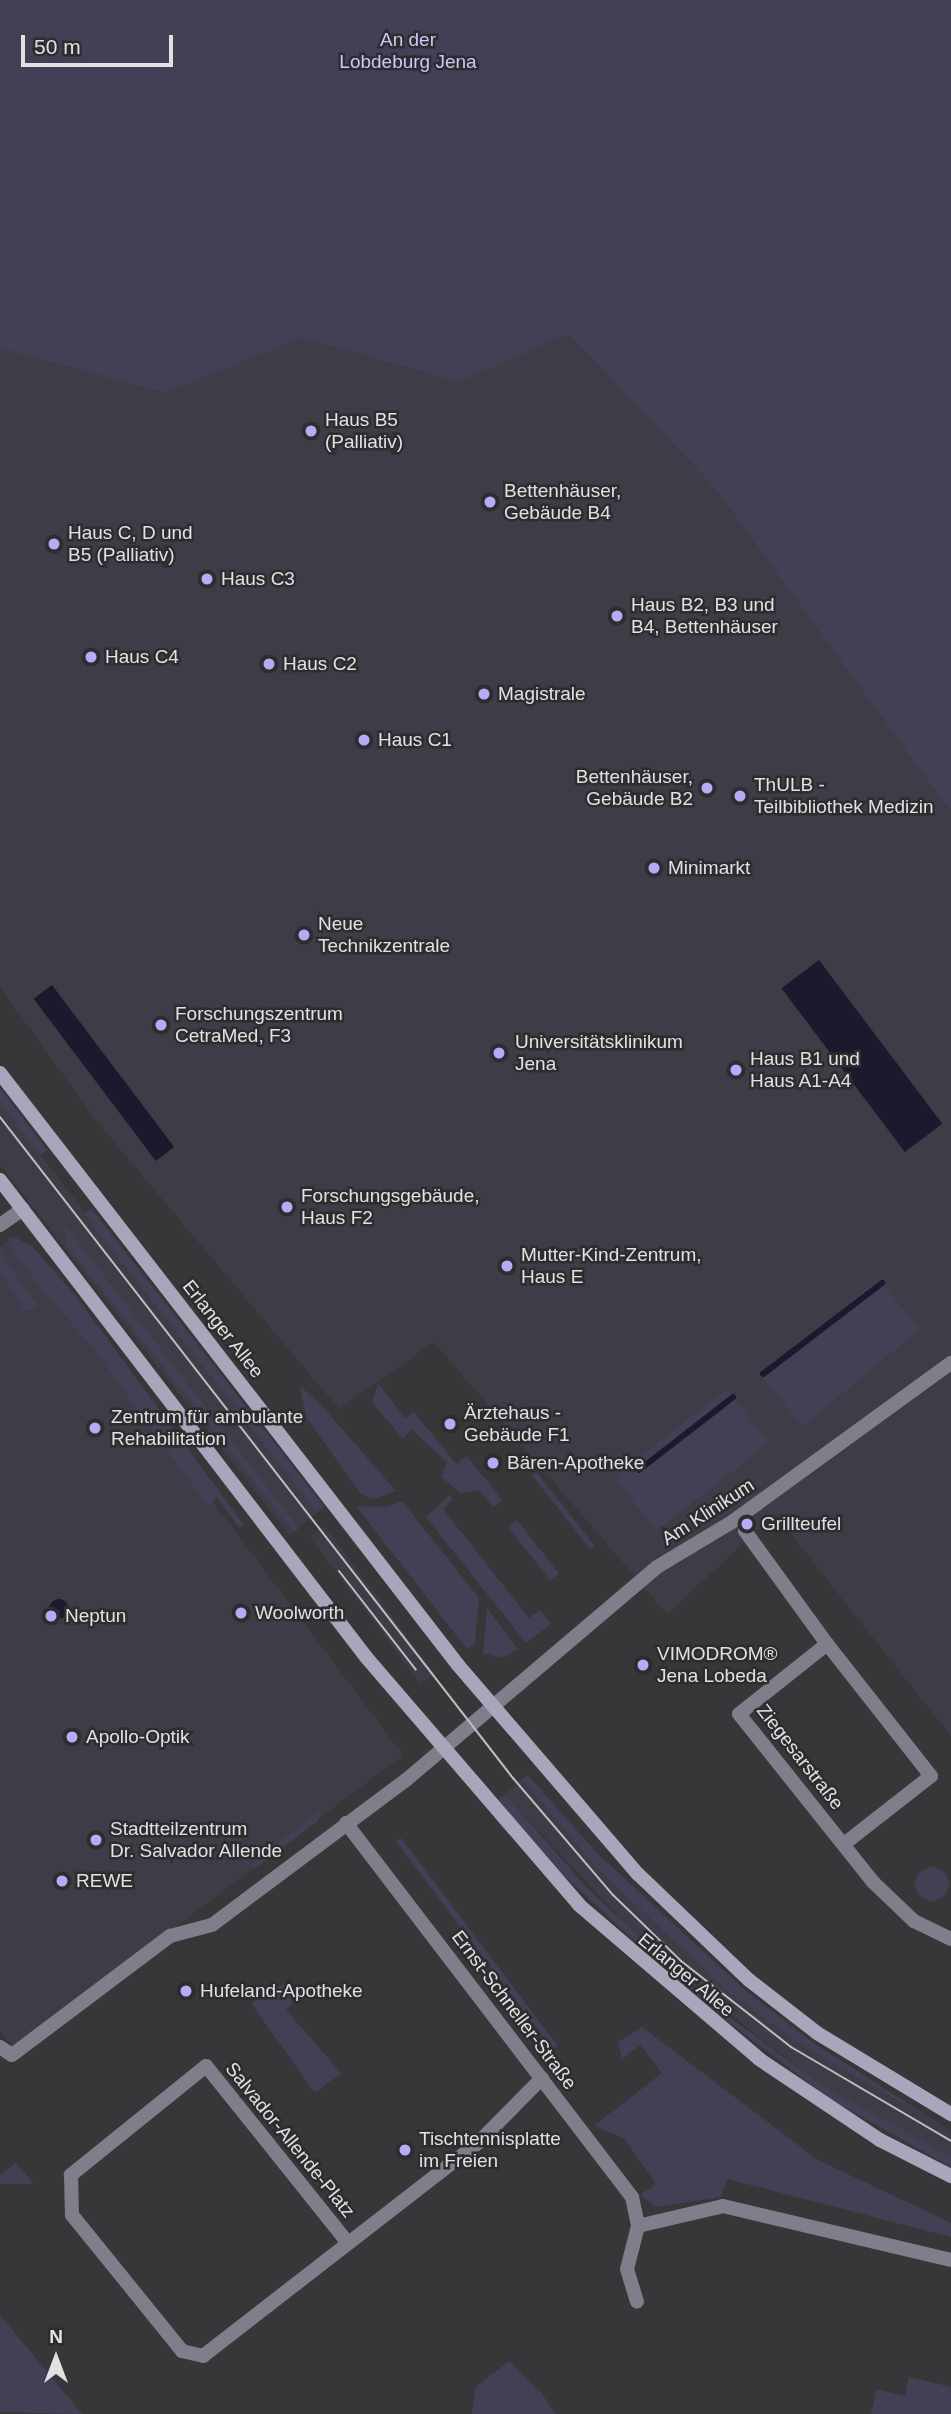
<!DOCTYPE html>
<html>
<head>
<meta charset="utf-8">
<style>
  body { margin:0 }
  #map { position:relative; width:951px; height:2414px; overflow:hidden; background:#37373a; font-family:Arial,sans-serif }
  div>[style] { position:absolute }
  .built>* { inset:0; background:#3e3d47; transform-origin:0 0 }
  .green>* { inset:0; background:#434055; transform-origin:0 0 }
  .round { border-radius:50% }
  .water>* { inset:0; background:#1c182e; transform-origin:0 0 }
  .stream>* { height:6px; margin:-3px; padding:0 3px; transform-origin:3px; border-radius:3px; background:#1c182e }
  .minor>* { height:14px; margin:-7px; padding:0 7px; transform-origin:7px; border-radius:7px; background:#807e8b }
  .secondary>* { height:14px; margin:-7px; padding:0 7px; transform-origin:7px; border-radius:7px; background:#a8a6ba }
  .tram>* { height:2px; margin:-1px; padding:0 1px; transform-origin:1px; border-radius:1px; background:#bebec0 }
  .dots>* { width:19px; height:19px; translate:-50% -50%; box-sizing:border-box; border:4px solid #2d2d30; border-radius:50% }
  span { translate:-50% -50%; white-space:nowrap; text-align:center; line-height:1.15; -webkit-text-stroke:5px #2d2d30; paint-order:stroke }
  .park-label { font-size:19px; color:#cdc6fa }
  .poi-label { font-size:19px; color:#e1e1e3 }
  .left { translate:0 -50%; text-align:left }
  .right { translate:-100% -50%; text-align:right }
  .street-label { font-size:19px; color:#e1e1e3 }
  .north { position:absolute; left:21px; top:2323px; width:70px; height:70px; -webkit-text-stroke:5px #2d2d30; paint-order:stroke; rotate:0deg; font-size:19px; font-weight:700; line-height:28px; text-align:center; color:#e1e1e3 }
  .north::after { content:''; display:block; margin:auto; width:24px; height:32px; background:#e1e1e3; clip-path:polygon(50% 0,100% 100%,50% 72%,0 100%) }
  .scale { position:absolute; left:21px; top:35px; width:152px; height:32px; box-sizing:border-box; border:4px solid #e1e1e3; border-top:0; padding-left:9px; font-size:21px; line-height:24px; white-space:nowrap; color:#e1e1e3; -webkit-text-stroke:5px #2d2d30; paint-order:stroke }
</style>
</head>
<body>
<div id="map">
  <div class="built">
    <div style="clip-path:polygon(569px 334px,714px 487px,951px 812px,951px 1736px,775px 1514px,667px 1614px,434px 1342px,339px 1409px,95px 1119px,0 987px,0 348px,165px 393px,302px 338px,458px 382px)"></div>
    <div style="left:0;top:1103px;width:518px;height:38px;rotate:52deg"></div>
    <div style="clip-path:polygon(14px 1237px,403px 1755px,14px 2049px,0 2030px,0 1247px)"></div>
    <div style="left:324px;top:1526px;width:184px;height:18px;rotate:53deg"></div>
    <div style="clip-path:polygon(522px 1779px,594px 1865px,726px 1990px,801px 2045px,951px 2131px,951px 2157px,819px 2083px,655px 1956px,505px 1794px)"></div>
  </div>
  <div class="green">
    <div style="clip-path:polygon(0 0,951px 0,951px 812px,714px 487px,569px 334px,459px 382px,302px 338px,165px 393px,0 348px)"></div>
    <div style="clip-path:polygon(0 1088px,47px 1150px,40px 1155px,0 1103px)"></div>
    <div style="left:91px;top:1208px;width:379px;height:9px;rotate:52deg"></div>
    <div style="clip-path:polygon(64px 1224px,299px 1528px,294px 1532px,66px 1244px)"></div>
    <div style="clip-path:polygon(14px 1237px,33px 1247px,75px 1295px,244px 1525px,240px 1528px,217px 1498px,207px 1505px,94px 1349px,40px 1287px,12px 1248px,7px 1239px)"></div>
    <div style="clip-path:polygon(0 1250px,16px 1276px,39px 1307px,25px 1311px,0 1272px)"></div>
    <div style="left:878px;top:1279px;width:65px;height:152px;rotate:50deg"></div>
    <div style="clip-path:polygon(378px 1383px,405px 1418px,414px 1412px,456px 1464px,467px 1456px,502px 1500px,493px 1507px,479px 1490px,461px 1493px,441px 1477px,447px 1462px,411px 1429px,403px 1439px,372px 1402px)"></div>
    <div style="clip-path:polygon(300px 1386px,322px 1406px,396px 1491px,373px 1499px,361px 1494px,306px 1417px)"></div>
    <div style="left:727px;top:1389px;width:68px;height:143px;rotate:52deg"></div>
    <div style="clip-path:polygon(536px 1472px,595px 1546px,590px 1549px,532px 1475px)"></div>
    <div style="clip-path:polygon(450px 1495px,453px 1499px,443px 1509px,529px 1618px,540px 1610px,551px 1624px,526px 1643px,426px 1517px)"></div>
    <div style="clip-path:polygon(402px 1501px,479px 1598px,475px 1643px,467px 1649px,356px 1506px,387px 1507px)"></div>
    <div style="left:517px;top:1520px;width:68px;height:11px;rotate:52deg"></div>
    <div style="clip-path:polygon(487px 1608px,518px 1649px,502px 1658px,483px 1653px)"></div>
    <div style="clip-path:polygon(528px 1775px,597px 1853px,745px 1990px,812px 2042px,951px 2131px,801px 2045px,726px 1990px,594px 1865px,522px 1779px)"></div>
    <div style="clip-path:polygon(505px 1794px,586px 1887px,701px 1996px,819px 2083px,951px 2157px,951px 2167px,830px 2099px,697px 1998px,564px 1876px,498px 1800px)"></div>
    <div style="clip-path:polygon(320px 1811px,319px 1820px,256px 1868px,247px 1867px)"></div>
    <div style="left:401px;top:1838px;width:260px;height:6px;rotate:53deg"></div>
    <div class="round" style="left:915px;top:1867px;width:34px;height:34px"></div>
    <div style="clip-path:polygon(285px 1983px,293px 2003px,286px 2010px,341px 2073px,315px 2093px,251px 2003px)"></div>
    <div style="clip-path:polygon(642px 2027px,818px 2160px,951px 2223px,951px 2237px,727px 2179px,721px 2197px,656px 2207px,640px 2195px,656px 2184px,624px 2138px,594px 2126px,662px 2073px,640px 2045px,622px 2059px,618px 2042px)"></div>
    <div style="clip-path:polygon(16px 2163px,34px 2184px,0 2184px,0 2175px)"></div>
    <div style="clip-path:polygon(0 2315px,82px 2414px,0 2412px)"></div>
    <div style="clip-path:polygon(509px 2361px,541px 2392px,555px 2414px,472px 2414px,475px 2388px)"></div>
    <div style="clip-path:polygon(909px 2377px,951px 2387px,951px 2414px,871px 2414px,877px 2389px,905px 2396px)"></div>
  </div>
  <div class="water">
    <div style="left:819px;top:960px;width:205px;height:47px;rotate:53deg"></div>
    <div style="left:52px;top:985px;width:203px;height:23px;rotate:53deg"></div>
    <div class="round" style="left:49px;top:1599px;width:20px;height:20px"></div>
  </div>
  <div class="stream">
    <div style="left:763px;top:1374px;width:150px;rotate:-37.4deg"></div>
    <div style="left:639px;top:1470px;width:119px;rotate:-37.8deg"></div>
  </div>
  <div class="minor">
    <div style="left:0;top:1225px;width:28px;rotate:-35deg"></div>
    <div style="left:745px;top:1531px;width:140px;rotate:54deg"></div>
    <div style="left:346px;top:1823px;width:471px;rotate:52.6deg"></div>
    <div style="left:632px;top:2197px;width:30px;rotate:78deg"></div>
    <div style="left:638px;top:2226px;width:44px;rotate:104.3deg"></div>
    <div style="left:627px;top:2269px;width:34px;rotate:73deg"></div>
    <div style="left:844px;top:1844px;width:110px;rotate:-38deg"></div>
    <div style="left:931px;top:1776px;width:168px;rotate:-128.2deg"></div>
    <div style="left:827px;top:1644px;width:112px;rotate:141.5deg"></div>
    <div style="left:739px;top:1714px;width:215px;rotate:51.4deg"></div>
    <div style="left:873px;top:1882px;width:57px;rotate:43.6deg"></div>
    <div style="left:914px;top:1921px;width:41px;rotate:25.9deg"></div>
    <div style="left:0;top:2047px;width:14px;rotate:34deg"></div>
    <div style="left:12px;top:2055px;width:198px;rotate:-37deg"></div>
    <div style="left:170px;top:1936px;width:43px;rotate:-14.7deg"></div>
    <div style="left:212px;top:1925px;width:242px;rotate:-36.8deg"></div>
    <div style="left:406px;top:1780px;width:329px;rotate:-40.3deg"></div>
    <div style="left:657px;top:1567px;width:87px;rotate:-31deg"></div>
    <div style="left:732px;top:1522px;width:271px;rotate:-36deg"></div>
    <div style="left:638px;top:2226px;width:87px;rotate:-13.2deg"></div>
    <div style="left:723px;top:2206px;width:234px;rotate:13.3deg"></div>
    <div style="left:348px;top:2243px;width:227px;rotate:-128.7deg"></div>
    <div style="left:206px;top:2066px;width:174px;rotate:141.1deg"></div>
    <div style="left:71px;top:2175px;width:40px;rotate:88.6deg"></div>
    <div style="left:72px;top:2215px;width:175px;rotate:51deg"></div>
    <div style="left:182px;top:2351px;width:22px;rotate:13deg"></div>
    <div style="left:203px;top:2356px;width:348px;rotate:-37.8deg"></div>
    <div style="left:478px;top:2143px;width:91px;rotate:-45.4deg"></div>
  </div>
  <div class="secondary">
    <div style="left:0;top:1073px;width:748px;rotate:52.27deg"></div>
    <div style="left:458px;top:1665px;width:276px;rotate:49.3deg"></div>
    <div style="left:638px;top:1874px;width:153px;rotate:43.7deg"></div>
    <div style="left:749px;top:1980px;width:86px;rotate:37.9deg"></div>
    <div style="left:817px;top:2033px;width:157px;rotate:31.2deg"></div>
    <div style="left:0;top:1180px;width:601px;rotate:52.5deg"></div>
    <div style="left:366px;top:1657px;width:327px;rotate:49.3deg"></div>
    <div style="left:579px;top:1905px;width:237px;rotate:40.5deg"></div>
    <div style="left:759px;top:2059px;width:146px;rotate:33.8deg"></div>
    <div style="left:880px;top:2140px;width:80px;rotate:26.9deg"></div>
  </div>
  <div class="tram">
    <div style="left:0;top:1117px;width:837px;rotate:52.19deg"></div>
    <div style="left:513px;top:1778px;width:154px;rotate:49.5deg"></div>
    <div style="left:613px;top:1895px;width:95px;rotate:44.1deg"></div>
    <div style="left:681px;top:1961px;width:140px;rotate:38deg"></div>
    <div style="left:791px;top:2047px;width:186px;rotate:30.4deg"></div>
    <div style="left:339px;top:1571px;width:125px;rotate:52.1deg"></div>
  </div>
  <div class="dots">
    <div style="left:311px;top:431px;background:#b7abf8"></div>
    <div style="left:490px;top:502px;background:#b7abf8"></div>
    <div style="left:54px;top:544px;background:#b7abf8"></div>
    <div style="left:207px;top:579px;background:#b7abf8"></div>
    <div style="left:617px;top:616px;background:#b7abf8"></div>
    <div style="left:91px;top:657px;background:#b7abf8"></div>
    <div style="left:269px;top:664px;background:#b7abf8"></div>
    <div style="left:484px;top:694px;background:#b7abf8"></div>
    <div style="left:364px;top:740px;background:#b7abf8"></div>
    <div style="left:707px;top:788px;background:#b7abf8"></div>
    <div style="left:740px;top:796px;background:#b7abf8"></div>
    <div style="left:654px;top:868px;background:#b7abf8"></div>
    <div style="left:304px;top:935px;background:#b7abf8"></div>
    <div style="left:161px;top:1025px;background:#b7abf8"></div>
    <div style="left:499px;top:1053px;background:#b7abf8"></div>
    <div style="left:736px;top:1070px;background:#b7abf8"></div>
    <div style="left:287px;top:1207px;background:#b7abf8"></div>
    <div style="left:507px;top:1266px;background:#b7abf8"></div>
    <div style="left:450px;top:1424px;background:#b7abf8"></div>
    <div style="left:95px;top:1428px;background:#b7abf8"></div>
    <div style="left:493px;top:1463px;background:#b7abf8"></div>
    <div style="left:747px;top:1524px;background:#b7abf8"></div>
    <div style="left:241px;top:1613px;background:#b7abf8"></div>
    <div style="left:51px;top:1616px;background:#b7abf8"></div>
    <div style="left:643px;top:1665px;background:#b7abf8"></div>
    <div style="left:72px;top:1737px;background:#b7abf8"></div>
    <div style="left:96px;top:1840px;background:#b7abf8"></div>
    <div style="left:62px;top:1881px;background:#b7abf8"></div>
    <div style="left:186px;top:1991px;background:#b7abf8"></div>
    <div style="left:405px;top:2150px;background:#b7abf8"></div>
  </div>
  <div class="park-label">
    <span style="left:408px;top:51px">An der<br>Lobdeburg Jena</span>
  </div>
  <div class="poi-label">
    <span class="left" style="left:325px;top:431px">Haus B5<br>(Palliativ)</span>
    <span class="left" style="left:504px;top:502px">Bettenhäuser,<br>Gebäude B4</span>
    <span class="left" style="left:68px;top:544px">Haus C, D und<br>B5 (Palliativ)</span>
    <span class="left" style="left:221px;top:579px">Haus C3</span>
    <span class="left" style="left:631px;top:616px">Haus B2, B3 und<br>B4, Bettenhäuser</span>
    <span class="left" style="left:105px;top:657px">Haus C4</span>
    <span class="left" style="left:283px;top:664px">Haus C2</span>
    <span class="left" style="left:498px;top:694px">Magistrale</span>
    <span class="left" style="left:378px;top:740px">Haus C1</span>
    <span class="right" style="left:693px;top:788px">Bettenhäuser,<br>Gebäude B2</span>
    <span class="left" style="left:754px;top:796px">ThULB -<br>Teilbibliothek Medizin</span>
    <span class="left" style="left:668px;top:868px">Minimarkt</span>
    <span class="left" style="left:318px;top:935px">Neue<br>Technikzentrale</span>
    <span class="left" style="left:175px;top:1025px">Forschungszentrum<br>CetraMed, F3</span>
    <span class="left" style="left:515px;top:1053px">Universitätsklinikum<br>Jena</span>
    <span class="left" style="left:750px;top:1070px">Haus B1 und<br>Haus A1-A4</span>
    <span class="left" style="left:301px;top:1207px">Forschungsgebäude,<br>Haus F2</span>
    <span class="left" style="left:521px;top:1266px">Mutter-Kind-Zentrum,<br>Haus E</span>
    <span class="left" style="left:464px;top:1424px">Ärztehaus -<br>Gebäude F1</span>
    <span class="left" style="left:111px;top:1428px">Zentrum für ambulante<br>Rehabilitation</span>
    <span class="left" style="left:507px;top:1463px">Bären-Apotheke</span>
    <span class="left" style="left:761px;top:1524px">Grillteufel</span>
    <span class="left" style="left:255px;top:1613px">Woolworth</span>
    <span class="left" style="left:65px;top:1616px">Neptun</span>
    <span class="left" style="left:657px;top:1665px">VIMODROM®<br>Jena Lobeda</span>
    <span class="left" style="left:86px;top:1737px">Apollo-Optik</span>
    <span class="left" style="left:110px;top:1840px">Stadtteilzentrum<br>Dr. Salvador Allende</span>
    <span class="left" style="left:76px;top:1881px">REWE</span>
    <span class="left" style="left:200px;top:1991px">Hufeland-Apotheke</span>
    <span class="left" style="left:419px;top:2150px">Tischtennisplatte<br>im Freien</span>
  </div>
  <div class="street-label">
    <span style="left:223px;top:1329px;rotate:52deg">Erlanger Allee</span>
    <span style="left:708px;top:1512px;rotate:-33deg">Am Klinikum</span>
    <span style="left:800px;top:1757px;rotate:52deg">Ziegesarstraße</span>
    <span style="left:686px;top:1975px;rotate:40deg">Erlanger Allee</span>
    <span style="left:514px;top:2010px;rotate:53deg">Ernst-Schneller-Straße</span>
    <span style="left:290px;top:2140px;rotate:51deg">Salvador-Allende-Platz</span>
  </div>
  <div class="north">N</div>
  <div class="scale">50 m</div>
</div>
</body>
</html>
